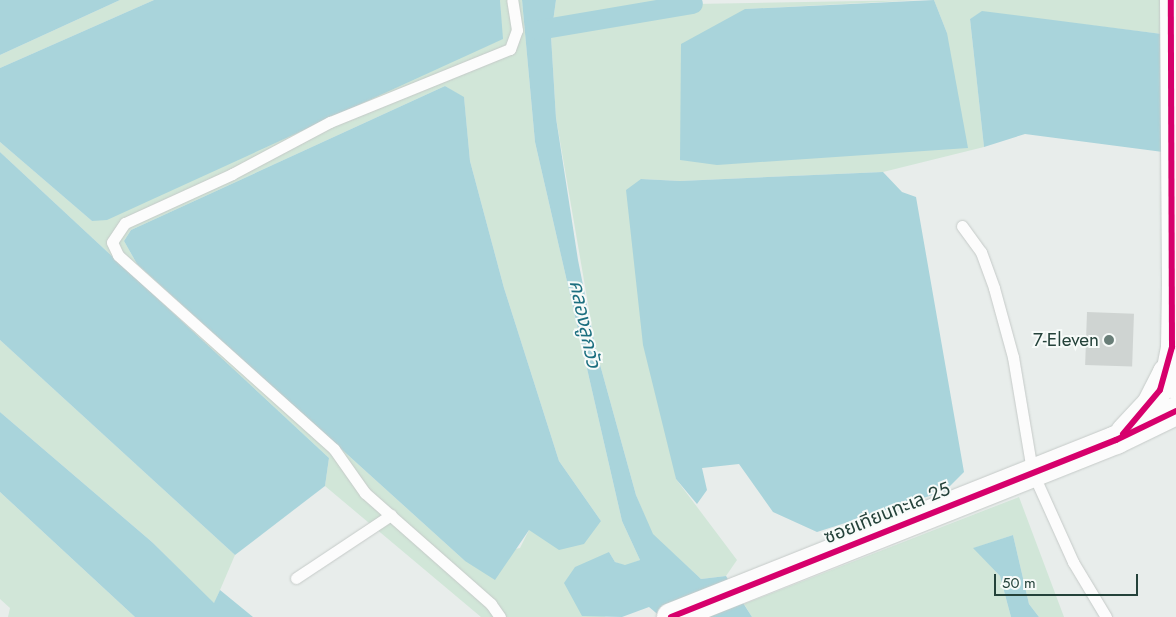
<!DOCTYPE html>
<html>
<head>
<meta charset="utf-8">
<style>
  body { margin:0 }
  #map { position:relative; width:1176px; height:617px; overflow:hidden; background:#e8edeb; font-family:Jost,"Noto Sans Thai",sans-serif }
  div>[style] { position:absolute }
  .green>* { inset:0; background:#d1e6d8 }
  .water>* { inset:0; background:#a9d4db }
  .canal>* { height:20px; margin:-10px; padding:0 10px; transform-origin:10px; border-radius:10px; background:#a9d4db }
  .building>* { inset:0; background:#cfd4d2; transform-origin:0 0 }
  .roads { filter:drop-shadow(0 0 1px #c5cac8) drop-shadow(0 0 1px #c5cac8) }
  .lane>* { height:11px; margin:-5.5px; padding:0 5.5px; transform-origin:5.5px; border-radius:5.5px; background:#fcfcfc }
  .street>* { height:22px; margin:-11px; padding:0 11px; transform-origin:11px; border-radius:11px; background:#fcfcfc }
  .secondary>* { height:28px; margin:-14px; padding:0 14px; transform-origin:14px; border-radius:14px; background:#fcfcfc }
  .cycleway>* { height:6px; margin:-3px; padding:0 3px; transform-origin:3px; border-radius:3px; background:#d6006c }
  .dots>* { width:14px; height:14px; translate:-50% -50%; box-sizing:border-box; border:2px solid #f7fbf9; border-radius:50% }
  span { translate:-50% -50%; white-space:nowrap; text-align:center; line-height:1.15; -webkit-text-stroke:4px #f7fbf9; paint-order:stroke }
  .poi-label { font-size:19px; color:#24423a }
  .right { translate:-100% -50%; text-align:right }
  .street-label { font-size:19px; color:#24423a }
  .water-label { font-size:20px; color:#1c6f80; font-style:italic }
  .scale { position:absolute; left:994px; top:574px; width:144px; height:22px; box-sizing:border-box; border:2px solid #24423a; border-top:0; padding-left:6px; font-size:15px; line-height:18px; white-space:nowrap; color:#24423a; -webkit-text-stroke:4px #f7fbf9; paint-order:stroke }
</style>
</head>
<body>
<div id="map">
  <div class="green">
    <div style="clip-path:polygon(120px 0,154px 0,0 68px,0 55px)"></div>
    <div style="clip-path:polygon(evenodd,500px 0,522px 0,535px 142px,622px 521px,640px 560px,625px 566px,615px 562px,609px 552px,601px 614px,606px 617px,481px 617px,325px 486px,329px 458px,0 152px,0 142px,92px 221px,502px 39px,500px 0,445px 86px,464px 98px,470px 161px,504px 288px,559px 461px,601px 521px,529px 530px,520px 548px,465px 561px,137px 264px,124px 241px,131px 230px,445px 86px)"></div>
    <div style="clip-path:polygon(556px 0,692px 0,694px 4px,920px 0,745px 9px,947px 33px,934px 0,1162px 0,1162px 34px,982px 12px,970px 19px,984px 147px,883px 172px,680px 181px,641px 179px,676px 479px,737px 560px,726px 576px,701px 579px,652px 534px,636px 495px,596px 350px,556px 118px,551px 36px)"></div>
    <div style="clip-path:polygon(0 340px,235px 555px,214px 604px,152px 542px,0 412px)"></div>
    <div style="clip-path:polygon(0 492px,135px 617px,8px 617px,10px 608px,0 599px)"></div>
    <div style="clip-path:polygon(1019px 497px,1064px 617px,1039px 617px,1029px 604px,1013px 535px,974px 548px,1000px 576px,1011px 617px,752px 617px,744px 604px)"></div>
  </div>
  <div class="water">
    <div style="clip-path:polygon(0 0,120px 0,0 55px)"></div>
    <div style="clip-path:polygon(154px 0,500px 0,503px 39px,107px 220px,92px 221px,0 142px,0 68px)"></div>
    <div style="clip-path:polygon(522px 0,556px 0,551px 36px,556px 118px,578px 260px,596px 350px,636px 495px,653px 534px,701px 579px,726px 576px,752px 617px,661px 617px,649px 607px,622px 617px,582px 616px,564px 583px,575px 567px,609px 552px,615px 562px,625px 565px,640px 560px,622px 521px,535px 142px)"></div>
    <div style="clip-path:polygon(934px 0,947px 33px,968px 148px,717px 165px,680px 160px,681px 44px,745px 9px)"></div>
    <div style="clip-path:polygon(982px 11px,1162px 34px,1163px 152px,1025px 134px,984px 147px,970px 19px)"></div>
    <div style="clip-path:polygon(445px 86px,464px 97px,470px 161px,504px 288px,559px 461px,601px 521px,584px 544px,559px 550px,529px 530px,495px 580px,465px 561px,137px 264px,124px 241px,131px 230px)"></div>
    <div style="clip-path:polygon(0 152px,329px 458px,325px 486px,235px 555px,0 340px)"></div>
    <div style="clip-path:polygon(883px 172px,902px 192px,916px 197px,964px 472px,945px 491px,817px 532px,773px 512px,739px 464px,702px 468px,707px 490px,697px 504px,676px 479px,643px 345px,626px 190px,641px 179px,680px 181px)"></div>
    <div style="clip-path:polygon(0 412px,152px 542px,214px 603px,220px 590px,253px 617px,135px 617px,0 492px)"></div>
    <div style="clip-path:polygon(1013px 535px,1029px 604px,1039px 617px,1011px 617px,1000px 576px,973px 548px)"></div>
  </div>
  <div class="canal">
    <div style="left:539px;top:30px;width:156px;rotate:-9.6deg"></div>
  </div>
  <div class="building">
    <div style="left:1087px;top:312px;width:47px;height:53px;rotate:2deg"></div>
  </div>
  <div class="roads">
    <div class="lane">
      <div style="left:962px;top:226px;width:32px;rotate:54deg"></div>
      <div style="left:981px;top:252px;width:38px;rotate:70deg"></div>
      <div style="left:994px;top:288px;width:72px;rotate:74.6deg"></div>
      <div style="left:1013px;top:357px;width:116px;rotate:80.5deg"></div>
      <div style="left:1032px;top:471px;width:100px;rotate:65.7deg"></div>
      <div style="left:1073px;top:562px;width:64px;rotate:59deg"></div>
      <div style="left:296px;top:578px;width:114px;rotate:-33.6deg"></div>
      <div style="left:500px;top:617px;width:16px;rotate:-125deg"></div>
      <div style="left:491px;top:604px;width:168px;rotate:-138.6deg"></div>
      <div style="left:365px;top:493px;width:54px;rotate:-125.2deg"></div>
      <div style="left:334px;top:449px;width:290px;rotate:-138.1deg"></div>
      <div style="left:118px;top:255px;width:14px;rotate:-115deg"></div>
      <div style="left:112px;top:242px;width:23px;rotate:-56deg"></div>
      <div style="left:125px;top:223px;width:118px;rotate:-24.6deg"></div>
      <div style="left:232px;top:174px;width:111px;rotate:-28deg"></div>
      <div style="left:330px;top:122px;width:194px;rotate:-22.1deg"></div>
      <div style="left:510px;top:49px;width:20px;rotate:-70deg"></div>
      <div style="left:517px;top:30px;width:30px;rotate:-99deg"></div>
    </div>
    <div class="street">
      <div style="left:1167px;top:373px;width:26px;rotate:-79deg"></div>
      <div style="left:1172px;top:347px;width:61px;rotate:-89.1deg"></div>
      <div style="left:1173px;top:286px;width:286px;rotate:-90.4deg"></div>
    </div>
    <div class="secondary">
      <div style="left:1125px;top:432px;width:38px;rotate:-47deg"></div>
      <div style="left:1151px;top:404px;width:35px;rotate:-63deg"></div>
      <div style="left:1167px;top:373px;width:15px;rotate:53deg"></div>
      <div style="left:671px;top:617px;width:479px;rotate:-21.7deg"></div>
      <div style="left:1116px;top:440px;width:67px;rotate:-25.8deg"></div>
    </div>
  </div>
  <div class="cycleway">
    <div style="left:1123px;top:434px;width:57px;rotate:-49.9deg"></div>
    <div style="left:1160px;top:390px;width:45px;rotate:-74.4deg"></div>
    <div style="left:1172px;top:347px;width:347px;rotate:-90.2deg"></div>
    <div style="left:671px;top:617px;width:479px;rotate:-21.7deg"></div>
    <div style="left:1116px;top:440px;width:67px;rotate:-25.8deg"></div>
  </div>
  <div class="dots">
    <div style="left:1109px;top:340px;background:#697e78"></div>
  </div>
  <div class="poi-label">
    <span class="right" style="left:1099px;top:340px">7-Eleven</span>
  </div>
  <div class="street-label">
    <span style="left:887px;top:513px;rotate:-22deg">ซอยเทียนทะเล 25</span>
  </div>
  <div class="water-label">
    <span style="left:585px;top:324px;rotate:78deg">คลองลูกวัว</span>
  </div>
  <div class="scale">50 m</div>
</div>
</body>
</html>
